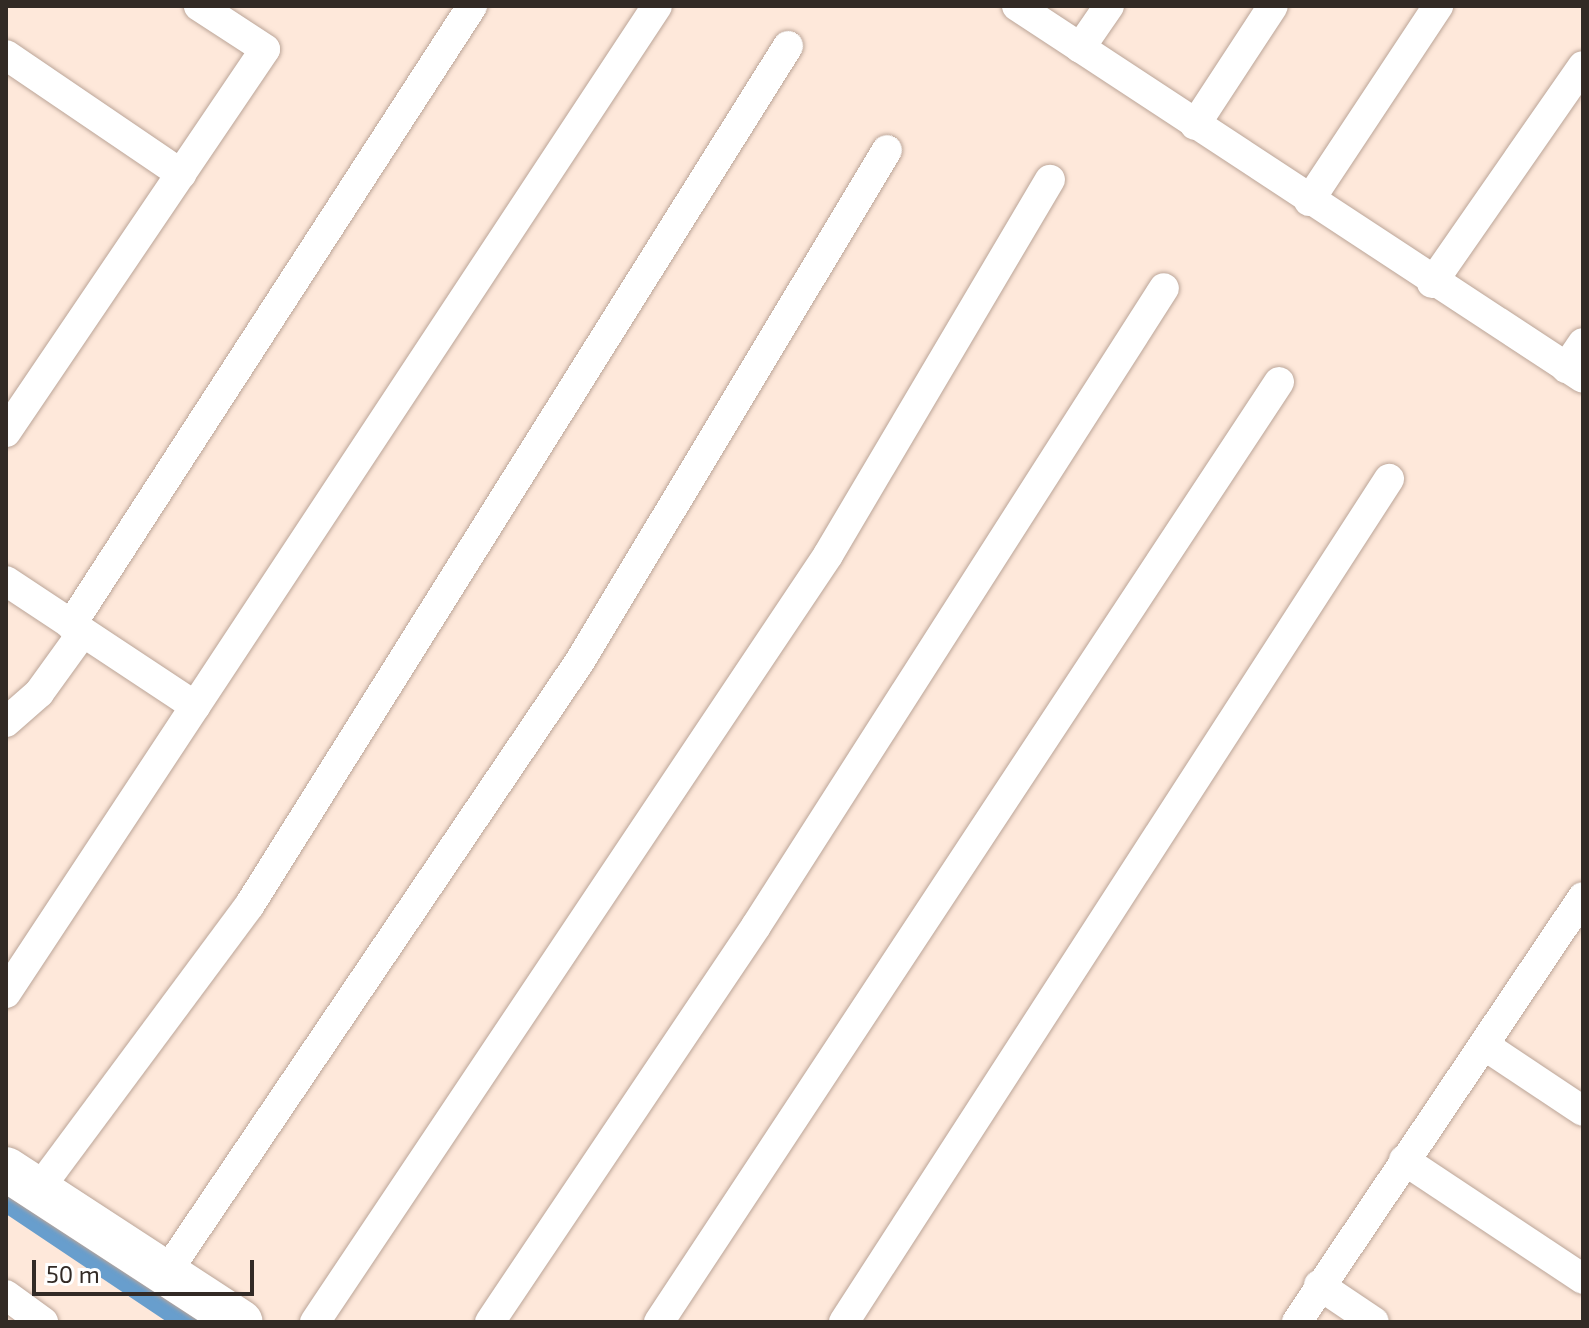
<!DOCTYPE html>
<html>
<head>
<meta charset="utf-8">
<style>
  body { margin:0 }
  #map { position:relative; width:1589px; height:1328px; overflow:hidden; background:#fee8da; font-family:"Exo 2",sans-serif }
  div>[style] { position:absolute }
  .canal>* { height:30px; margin:-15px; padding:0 15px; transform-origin:15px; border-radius:15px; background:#689ecd }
  .roads { filter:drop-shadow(0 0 2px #bba598) drop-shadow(0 0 2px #bba598) }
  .street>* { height:30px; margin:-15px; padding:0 15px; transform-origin:15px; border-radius:15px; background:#fff }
  .secondary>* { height:44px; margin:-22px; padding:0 22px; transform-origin:22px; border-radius:22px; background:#fff }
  span { translate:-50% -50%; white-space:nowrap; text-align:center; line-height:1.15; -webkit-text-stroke:6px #fff; paint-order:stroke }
  .frame { position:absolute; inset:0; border:8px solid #322a25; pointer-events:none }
  .scale { position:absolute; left:32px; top:1260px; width:222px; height:36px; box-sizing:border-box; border:4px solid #322a25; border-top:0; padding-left:10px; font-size:24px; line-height:28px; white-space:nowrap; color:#322a25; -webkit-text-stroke:6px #fff; paint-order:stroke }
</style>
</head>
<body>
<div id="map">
  <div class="canal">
    <div style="left:6px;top:1196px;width:226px;rotate:33.8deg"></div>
  </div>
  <div class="roads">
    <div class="street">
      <div style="left:1017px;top:6px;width:677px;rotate:33.31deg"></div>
      <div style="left:1080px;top:48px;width:51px;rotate:-55.4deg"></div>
      <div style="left:6px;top:55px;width:212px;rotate:34.2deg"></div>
      <div style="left:1195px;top:125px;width:142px;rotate:-56.8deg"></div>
      <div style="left:1309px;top:201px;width:234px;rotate:-56.5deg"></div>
      <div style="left:1432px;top:283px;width:264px;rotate:-55.2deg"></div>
      <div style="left:1566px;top:368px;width:30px;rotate:-56deg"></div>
      <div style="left:6px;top:432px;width:462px;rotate:-55.9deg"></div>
      <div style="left:265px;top:49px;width:79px;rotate:-146.9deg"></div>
      <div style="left:6px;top:581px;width:227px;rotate:33.5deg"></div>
      <div style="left:71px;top:625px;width:738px;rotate:-57.06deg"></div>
      <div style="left:6px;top:722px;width:44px;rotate:-41.3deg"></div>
      <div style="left:39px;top:693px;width:75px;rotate:-54.2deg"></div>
      <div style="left:6px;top:993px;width:1182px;rotate:-56.59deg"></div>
      <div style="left:1487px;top:1047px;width:115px;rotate:33.7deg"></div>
      <div style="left:1404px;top:1160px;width:215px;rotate:33.6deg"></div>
      <div style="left:38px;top:1190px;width:354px;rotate:-53.4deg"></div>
      <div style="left:249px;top:906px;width:1015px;rotate:-57.92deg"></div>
      <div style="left:166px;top:1273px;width:739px;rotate:-55.92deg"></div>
      <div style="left:580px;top:661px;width:596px;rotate:-59deg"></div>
      <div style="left:1319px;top:1285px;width:66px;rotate:33.9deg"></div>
      <div style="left:6px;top:1295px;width:46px;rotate:36.1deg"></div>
      <div style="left:315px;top:1322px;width:923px;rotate:-56.22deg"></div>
      <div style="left:828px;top:555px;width:436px;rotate:-59.4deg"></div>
      <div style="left:490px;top:1322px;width:477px;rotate:-56.1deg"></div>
      <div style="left:756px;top:926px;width:757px;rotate:-57.4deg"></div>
      <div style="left:659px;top:1322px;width:1126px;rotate:-56.59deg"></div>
      <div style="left:844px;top:1322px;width:1004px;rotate:-57.12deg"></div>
      <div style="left:1297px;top:1322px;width:512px;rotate:-56.06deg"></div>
    </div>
    <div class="secondary">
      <div style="left:6px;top:1169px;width:280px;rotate:33.1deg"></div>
    </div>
  </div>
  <div class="frame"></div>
  <div class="scale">50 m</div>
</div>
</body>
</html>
